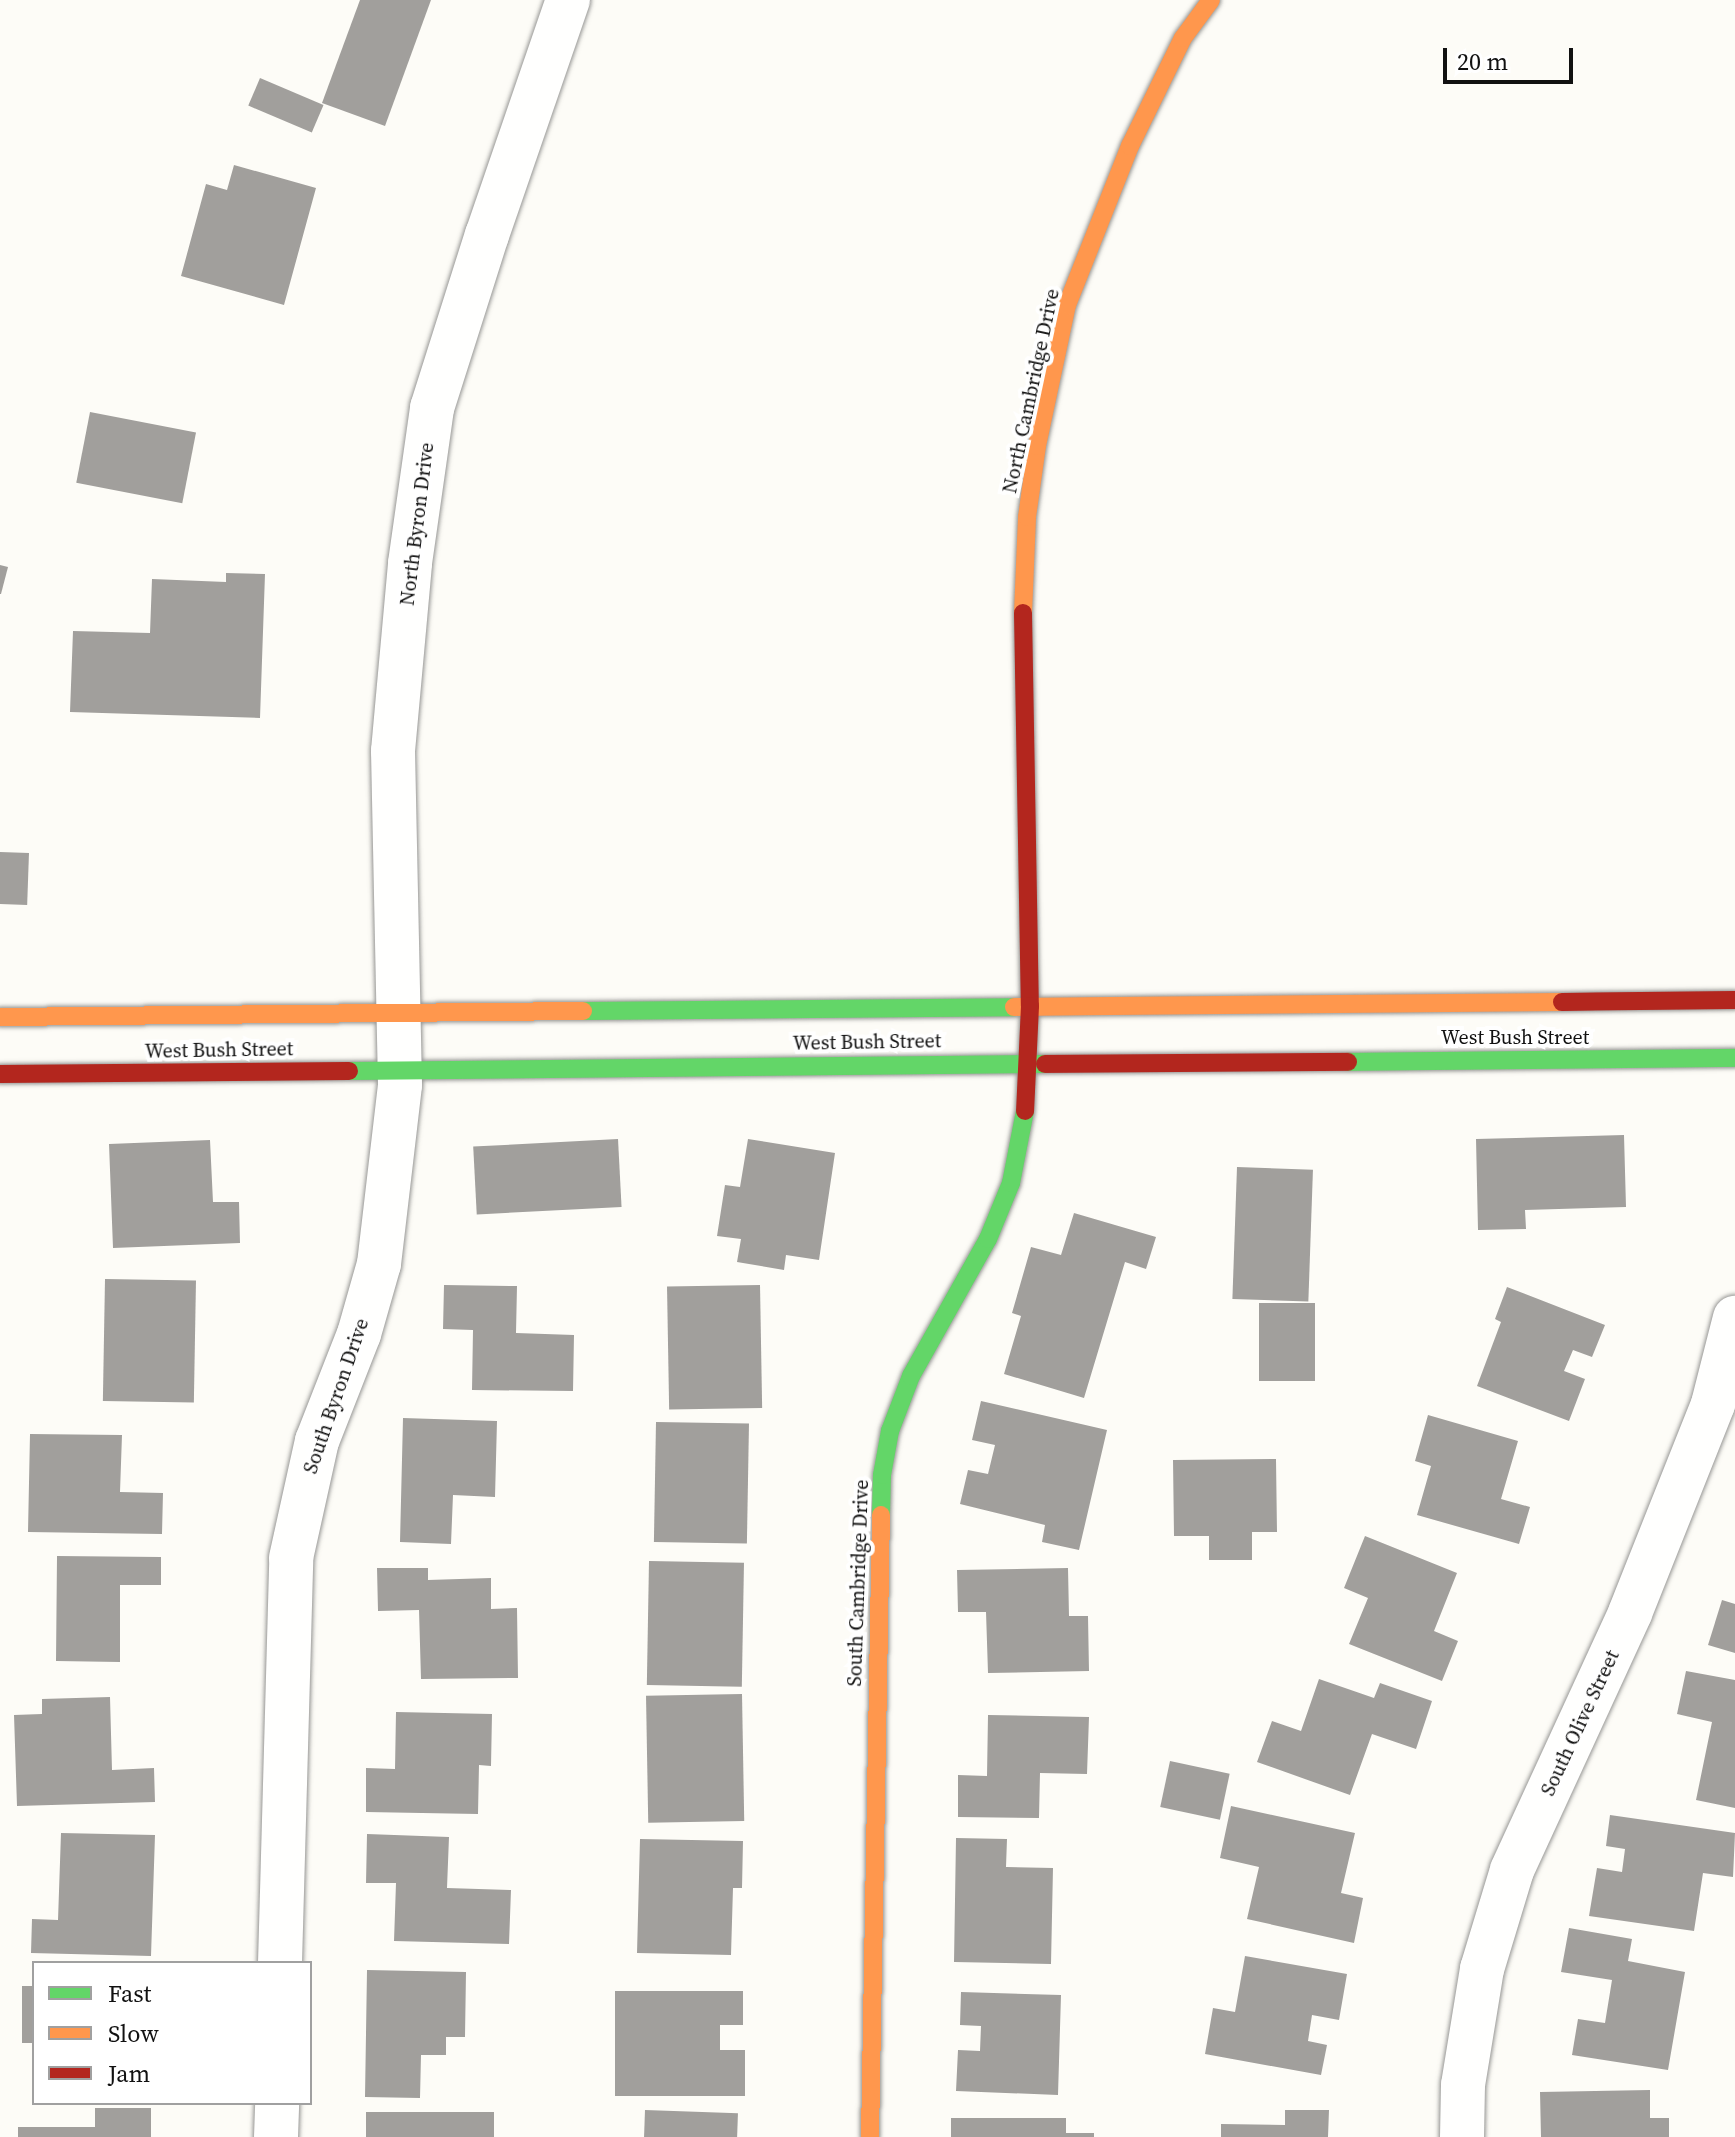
<!DOCTYPE html>
<html>
<head>
<meta charset="utf-8">
<style>
  body { margin:0 }
  #map { position:relative; width:1735px; height:2137px; overflow:hidden; background:#fdfcf7; font-family:"Source Serif 4",serif }
  div>[style] { position:absolute }
  .building>* { inset:0; background:#a19f9c; transform-origin:0 0 }
  .roads { filter:drop-shadow(0 0 2px #979795) drop-shadow(0 0 2px #979795) }
  .street>* { height:44px; margin:-22px; padding:0 22px; transform-origin:22px; border-radius:22px; background:#fffffe }
  .fast>* { height:18px; margin:-9px; padding:0 9px; transform-origin:9px; border-radius:9px; background:#63d668 }
  .slow>* { height:18px; margin:-9px; padding:0 9px; transform-origin:9px; border-radius:9px; background:#ff974d }
  .jam>* { height:18px; margin:-9px; padding:0 9px; transform-origin:9px; border-radius:9px; background:#b3261e }
  span { translate:-50% -50%; white-space:nowrap; text-align:center; line-height:1.15; -webkit-text-stroke:8px #fff; paint-order:stroke }
  .street-label { font-size:20px; color:#111 }
  .legend { position:absolute; left:32px; top:1961px; width:280px; height:144px; box-sizing:border-box; background:#fff; border:2px solid #a0a0a0; margin:0; padding:10px 14px; list-style:none; font-size:24px; color:#111 }
  .legend li { display:flex; align-items:center; gap:16px; height:40px }
  .legend b { width:40px; border:2px solid #a0a0a0 }
  .scale { position:absolute; left:1443px; top:48px; width:130px; height:36px; box-sizing:border-box; border:4px solid #111; border-top:0; padding-left:10px; font-size:24px; line-height:28px; white-space:nowrap; color:#111; -webkit-text-stroke:6px #fff; paint-order:stroke }
</style>
</head>
<body>
<div id="map">
  <div class="building">
    <div style="clip-path:polygon(360px 0,431px 0,385px 126px,322px 103px)"></div>
    <div style="left:260px;top:78px;width:69px;height:30px;rotate:23deg"></div>
    <div style="clip-path:polygon(234px 165px,316px 188px,284px 305px,181px 276px,206px 184px,227px 190px)"></div>
    <div style="left:90px;top:412px;width:108px;height:72px;rotate:11deg"></div>
    <div style="clip-path:polygon(0 565px,8px 567px,1px 594px,0 594px)"></div>
    <div style="clip-path:polygon(226px 573px,265px 574px,260px 718px,70px 712px,73px 631px,150px 633px,152px 579px,226px 582px)"></div>
    <div style="left:0;top:852px;width:29px;height:52px;rotate:2deg"></div>
    <div style="clip-path:polygon(1624px 1135px,1626px 1207px,1525px 1210px,1526px 1229px,1478px 1230px,1476px 1139px)"></div>
    <div style="left:618px;top:1139px;width:68px;height:145px;rotate:87deg"></div>
    <div style="clip-path:polygon(748px 1139px,835px 1153px,819px 1260px,786px 1255px,784px 1270px,737px 1262px,741px 1239px,717px 1236px,725px 1185px,740px 1187px)"></div>
    <div style="clip-path:polygon(210px 1140px,213px 1202px,239px 1202px,240px 1243px,113px 1248px,109px 1144px)"></div>
    <div style="left:1237px;top:1167px;width:76px;height:132px;rotate:2deg"></div>
    <div style="clip-path:polygon(1074px 1213px,1156px 1237px,1146px 1269px,1125px 1262px,1084px 1398px,1004px 1374px,1021px 1316px,1012px 1313px,1031px 1247px,1061px 1255px)"></div>
    <div style="left:105px;top:1279px;width:91px;height:122px;rotate:1deg"></div>
    <div style="clip-path:polygon(444px 1285px,517px 1286px,516px 1333px,574px 1335px,573px 1391px,472px 1390px,473px 1330px,443px 1329px)"></div>
    <div style="left:760px;top:1285px;width:123px;height:93px;rotate:89deg"></div>
    <div style="clip-path:polygon(1507px 1287px,1605px 1325px,1592px 1357px,1573px 1350px,1564px 1371px,1585px 1379px,1569px 1421px,1477px 1386px,1501px 1322px,1495px 1319px)"></div>
    <div style="left:1259px;top:1303px;width:56px;height:78px"></div>
    <div style="clip-path:polygon(981px 1401px,1107px 1430px,1079px 1550px,1042px 1542px,1045px 1525px,960px 1504px,968px 1470px,988px 1474px,995px 1445px,972px 1440px)"></div>
    <div style="clip-path:polygon(1428px 1415px,1518px 1441px,1501px 1499px,1530px 1507px,1519px 1544px,1417px 1515px,1431px 1466px,1415px 1461px)"></div>
    <div style="clip-path:polygon(403px 1418px,497px 1421px,495px 1497px,453px 1495px,451px 1544px,400px 1542px)"></div>
    <div style="left:656px;top:1422px;width:93px;height:120px;rotate:1deg"></div>
    <div style="clip-path:polygon(30px 1434px,122px 1435px,120px 1492px,163px 1493px,162px 1534px,28px 1532px)"></div>
    <div style="clip-path:polygon(1276px 1459px,1277px 1532px,1252px 1532px,1252px 1560px,1209px 1560px,1209px 1536px,1174px 1536px,1173px 1460px)"></div>
    <div style="clip-path:polygon(1365px 1536px,1457px 1573px,1434px 1631px,1458px 1641px,1442px 1681px,1349px 1644px,1368px 1598px,1344px 1588px)"></div>
    <div style="clip-path:polygon(57px 1556px,161px 1557px,161px 1585px,120px 1585px,120px 1662px,56px 1661px)"></div>
    <div style="left:649px;top:1561px;width:95px;height:124px;rotate:1deg"></div>
    <div style="clip-path:polygon(377px 1568px,428px 1568px,428px 1580px,491px 1578px,491px 1609px,517px 1608px,518px 1678px,421px 1679px,419px 1610px,378px 1611px)"></div>
    <div style="clip-path:polygon(1068px 1568px,1069px 1616px,1088px 1616px,1089px 1671px,988px 1673px,986px 1612px,958px 1612px,957px 1570px)"></div>
    <div style="clip-path:polygon(1722px 1600px,1735px 1604px,1735px 1653px,1708px 1645px)"></div>
    <div style="clip-path:polygon(1686px 1671px,1735px 1680px,1735px 1808px,1696px 1800px,1712px 1722px,1677px 1714px)"></div>
    <div style="clip-path:polygon(1319px 1679px,1374px 1698px,1380px 1683px,1432px 1701px,1416px 1749px,1372px 1734px,1350px 1795px,1257px 1762px,1272px 1721px,1301px 1731px)"></div>
    <div style="left:742px;top:1694px;width:127px;height:96px;rotate:89deg"></div>
    <div style="clip-path:polygon(110px 1697px,112px 1770px,154px 1768px,155px 1802px,17px 1806px,14px 1715px,42px 1714px,42px 1699px)"></div>
    <div style="clip-path:polygon(396px 1712px,492px 1714px,491px 1766px,479px 1765px,478px 1814px,366px 1812px,366px 1768px,395px 1769px)"></div>
    <div style="clip-path:polygon(988px 1715px,1089px 1717px,1087px 1774px,1040px 1773px,1039px 1818px,958px 1817px,958px 1775px,987px 1776px)"></div>
    <div style="left:1170px;top:1761px;width:61px;height:47px;rotate:12deg"></div>
    <div style="clip-path:polygon(1231px 1806px,1355px 1833px,1341px 1893px,1363px 1898px,1354px 1943px,1247px 1919px,1259px 1867px,1220px 1858px)"></div>
    <div style="clip-path:polygon(1610px 1815px,1735px 1833px,1733px 1877px,1703px 1873px,1694px 1931px,1589px 1916px,1597px 1868px,1622px 1872px,1625px 1849px,1606px 1846px)"></div>
    <div style="clip-path:polygon(61px 1833px,155px 1835px,151px 1956px,31px 1953px,32px 1919px,58px 1920px)"></div>
    <div style="clip-path:polygon(367px 1834px,449px 1837px,447px 1888px,511px 1890px,509px 1944px,394px 1941px,396px 1883px,366px 1883px)"></div>
    <div style="clip-path:polygon(956px 1838px,1007px 1839px,1006px 1867px,1053px 1868px,1051px 1964px,954px 1962px)"></div>
    <div style="clip-path:polygon(640px 1839px,743px 1841px,742px 1888px,733px 1888px,731px 1955px,637px 1953px)"></div>
    <div style="clip-path:polygon(1569px 1928px,1632px 1939px,1628px 1961px,1685px 1972px,1668px 2070px,1572px 2055px,1578px 2019px,1605px 2023px,1612px 1980px,1561px 1972px)"></div>
    <div style="clip-path:polygon(1245px 1956px,1347px 1974px,1339px 2020px,1312px 2015px,1308px 2041px,1327px 2045px,1321px 2075px,1205px 2054px,1213px 2008px,1235px 2012px)"></div>
    <div style="clip-path:polygon(367px 1970px,466px 1972px,465px 2037px,446px 2037px,446px 2055px,421px 2055px,420px 2098px,365px 2097px)"></div>
    <div style="left:22px;top:1986px;width:12px;height:57px"></div>
    <div style="clip-path:polygon(615px 1991px,743px 1991px,743px 2025px,720px 2025px,720px 2050px,745px 2050px,745px 2096px,615px 2096px)"></div>
    <div style="clip-path:polygon(961px 1992px,1061px 1995px,1058px 2095px,956px 2091px,958px 2050px,980px 2051px,981px 2026px,960px 2025px)"></div>
    <div style="clip-path:polygon(1650px 2090px,1650px 2118px,1669px 2118px,1669px 2137px,1541px 2137px,1540px 2092px)"></div>
    <div style="clip-path:polygon(95px 2108px,151px 2108px,151px 2137px,18px 2137px,18px 2127px,95px 2127px)"></div>
    <div style="left:645px;top:2110px;width:93px;height:27px;rotate:2deg"></div>
    <div style="clip-path:polygon(1285px 2110px,1329px 2110px,1328px 2137px,1221px 2137px,1221px 2124px,1285px 2125px)"></div>
    <div style="left:366px;top:2112px;width:128px;height:25px"></div>
    <div style="clip-path:polygon(951px 2118px,1066px 2118px,1066px 2133px,1094px 2133px,1094px 2137px,951px 2137px)"></div>
  </div>
  <div class="roads">
    <div class="street">
      <div style="left:280px;top:1963px;width:405px;rotate:-88.4deg"></div>
      <div style="left:291px;top:1558px;width:120px;rotate:-77.5deg"></div>
      <div style="left:317px;top:1441px;width:115px;rotate:-68.6deg"></div>
      <div style="left:359px;top:1334px;width:73px;rotate:-74.1deg"></div>
      <div style="left:379px;top:1264px;width:180px;rotate:-83.3deg"></div>
      <div style="left:400px;top:1085px;width:334px;rotate:-91.2deg"></div>
      <div style="left:393px;top:751px;width:189px;rotate:-84.8deg"></div>
      <div style="left:410px;top:563px;width:157px;rotate:-81.9deg"></div>
      <div style="left:432px;top:408px;width:182px;rotate:-72.4deg"></div>
      <div style="left:487px;top:235px;width:249px;rotate:-71deg"></div>
      <div style="left:276px;top:2137px;width:34px;rotate:-88deg"></div>
      <div style="left:1462px;top:2137px;width:52px;rotate:-88.9deg"></div>
      <div style="left:1463px;top:2085px;width:118px;rotate:-80.7deg"></div>
      <div style="left:1482px;top:1969px;width:103px;rotate:-73.1deg"></div>
      <div style="left:1512px;top:1870px;width:283px;rotate:-65.3deg"></div>
      <div style="left:1630px;top:1613px;width:225px;rotate:-68.3deg"></div>
      <div style="left:1713px;top:1404px;width:89px;rotate:-75.7deg"></div>
    </div>
    <div class="fast">
      <div style="left:583px;top:1011px;width:431px;rotate:-0.5deg"></div>
      <div style="left:1348px;top:1062px;width:387px;rotate:-0.6deg"></div>
      <div style="left:349px;top:1071px;width:696px;rotate:-0.58deg"></div>
      <div style="left:881px;top:1515px;width:40px;rotate:-88.6deg"></div>
      <div style="left:882px;top:1475px;width:45px;rotate:-79.7deg"></div>
      <div style="left:890px;top:1431px;width:59px;rotate:-69.1deg"></div>
      <div style="left:911px;top:1376px;width:157px;rotate:-60.7deg"></div>
      <div style="left:988px;top:1239px;width:61px;rotate:-67.7deg"></div>
      <div style="left:1011px;top:1183px;width:73px;rotate:-79deg"></div>
    </div>
    <div class="slow">
      <div style="left:1023px;top:613px;width:96px;rotate:-87.6deg"></div>
      <div style="left:1027px;top:517px;width:72px;rotate:-82deg"></div>
      <div style="left:1037px;top:446px;width:144px;rotate:-78deg"></div>
      <div style="left:1067px;top:305px;width:171px;rotate:-68.4deg"></div>
      <div style="left:1130px;top:146px;width:120px;rotate:-63.9deg"></div>
      <div style="left:1183px;top:38px;width:47px;rotate:-53.6deg"></div>
      <div style="left:1014px;top:1007px;width:548px;rotate:-0.52deg"></div>
      <div style="left:0;top:1017px;width:583px;rotate:-0.59deg"></div>
      <div style="left:870px;top:2137px;width:622px;rotate:-88.99deg"></div>
    </div>
    <div class="jam">
      <div style="left:1023px;top:613px;width:393px;rotate:89deg"></div>
      <div style="left:1030px;top:1006px;width:105px;rotate:92.7deg"></div>
      <div style="left:1562px;top:1002px;width:173px;rotate:-0.7deg"></div>
      <div style="left:1045px;top:1064px;width:303px;rotate:-0.4deg"></div>
      <div style="left:0;top:1074px;width:349px;rotate:-0.5deg"></div>
    </div>
  </div>
  <div class="street-label">
    <span style="left:1031px;top:391px;rotate:-78deg">North Cambridge Drive</span>
    <span style="left:417px;top:524px;rotate:-83deg">North Byron Drive</span>
    <span style="left:1515px;top:1037px">West Bush Street</span>
    <span style="left:867px;top:1042px;rotate:-1deg">West Bush Street</span>
    <span style="left:219px;top:1050px;rotate:-1deg">West Bush Street</span>
    <span style="left:336px;top:1396px;rotate:-71deg">South Byron Drive</span>
    <span style="left:858px;top:1583px;rotate:-88deg">South Cambridge Drive</span>
    <span style="left:1580px;top:1723px;rotate:-65deg">South Olive Street</span>
  </div>
  <ul class="legend">
  <li><b style="height:10px;background:#63d668"></b>Fast</li>
  <li><b style="height:10px;background:#ff974d"></b>Slow</li>
  <li><b style="height:10px;background:#b3261e"></b>Jam</li>
  </ul>
  <div class="scale">20 m</div>
</div>
</body>
</html>
